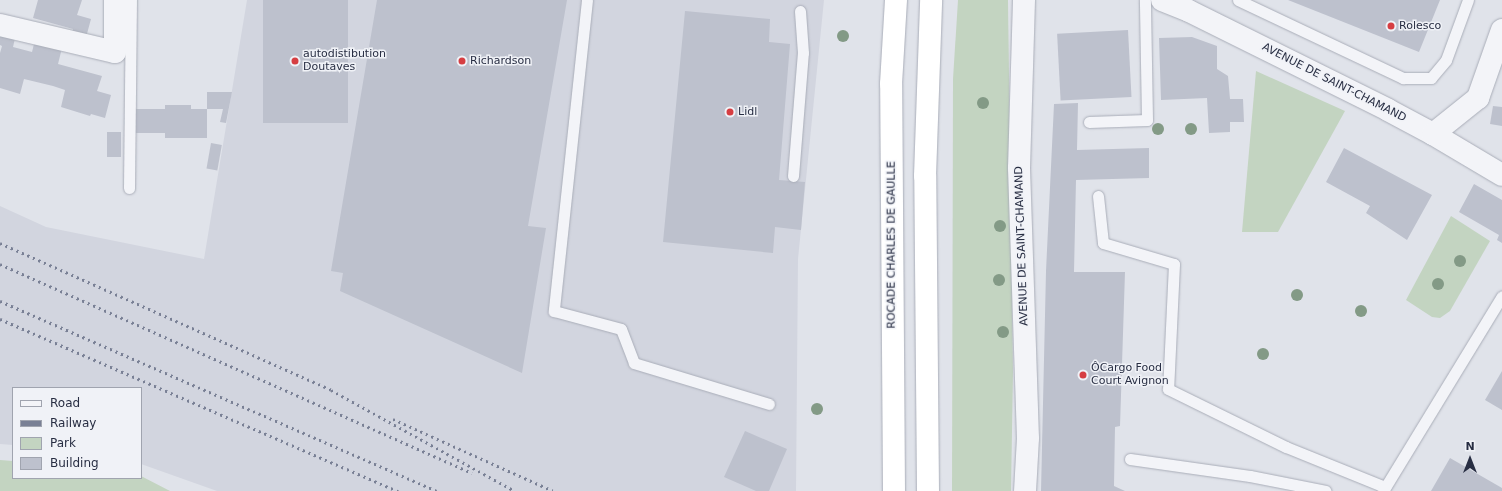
<!DOCTYPE html>
<html>
<head>
<meta charset="utf-8">
<style>
  body { margin:0 }
  #map { position:relative; width:1502px; height:491px; overflow:hidden; background:#e0e3ea; font-family:"DejaVu Sans",sans-serif }
  div>[style] { position:absolute }
  .built>* { inset:0; background:#d2d5df }
  .green>* { inset:0; background:#c3d4c1 }
  .building>* { inset:0; background:#bdc1cd; transform-origin:0 0 }
  .roads { filter:drop-shadow(0 0 1px #a9adb8) drop-shadow(0 0 1px #a9adb8) }
  .lane>* { height:11px; margin:-5.5px; padding:0 5.5px; transform-origin:5.5px; border-radius:5.5px; background:#f3f4f8 }
  .street>* { height:22px; margin:-11px; padding:0 11px; transform-origin:11px; border-radius:11px; background:#f3f4f8 }
  .highway>* { height:22px; margin:-11px; padding:0 11px; transform-origin:11px; border-radius:11px; background:#fff }
  .rail>* { height:3px; margin-top:-1.5px; transform-origin:0; background:repeating-linear-gradient(90deg,#798095 0 2px,transparent 0 6px) }
  .trees>* { width:12px; height:12px; margin:-6px; border-radius:50%; background:#839a86 }
  .dots>* { width:11px; height:11px; translate:-50% -50%; box-sizing:border-box; border:2px solid #f0f2f7; border-radius:50% }
  span { translate:-50% -50%; white-space:nowrap; text-align:center; line-height:1.15; -webkit-text-stroke:3px #f0f2f7; paint-order:stroke }
  .poi-label { font-size:11px; color:#282e43 }
  .left { translate:0 -50%; text-align:left }
  .street-label { font-size:11px; color:#282e43 }
  .legend { position:absolute; left:12px; top:387px; width:130px; height:92px; box-sizing:border-box; background:#f0f2f7; border:1px solid #a0a4af; margin:0; padding:5px 7px; list-style:none; font-size:12px; color:#282e43 }
  .legend li { display:flex; align-items:center; gap:8px; height:20px }
  .legend b { width:20px; border:1px solid #a0a4af }
  .north { position:absolute; left:1450px; top:439px; width:40px; height:40px; -webkit-text-stroke:3px #f0f2f7; paint-order:stroke; rotate:0deg; font-size:11px; font-weight:700; line-height:16px; text-align:center; color:#282e43 }
  .north::after { content:''; display:block; margin:auto; width:14px; height:18px; background:#282e43; clip-path:polygon(50% 0,100% 100%,50% 72%,0 100%) }
</style>
</head>
<body>
<div id="map">
  <div class="built">
    <div style="clip-path:polygon(247px 0,824px 0,798px 259px,796px 491px,217px 491px,141px 464px,141px 388px,13px 388px,13px 445px,0 444px,0 206px,46px 227px,204px 259px)"></div>
  </div>
  <div class="green">
    <div style="clip-path:polygon(958px 0,1008px 0,1013px 372px,1011px 491px,952px 491px,953px 79px)"></div>
    <div style="clip-path:polygon(1256px 71px,1345px 111px,1278px 232px,1242px 232px)"></div>
    <div style="clip-path:polygon(1451px 216px,1490px 241px,1450px 311px,1440px 318px,1432px 317px,1406px 300px)"></div>
    <div style="clip-path:polygon(0 460px,13px 461px,13px 478px,141px 478px,141px 476px,170px 491px,0 491px)"></div>
  </div>
  <div class="building">
    <div style="clip-path:polygon(38px 0,82px 0,77px 15px,91px 19px,85px 41px,71px 37px,73px 29px,33px 18px)"></div>
    <div style="left:263px;top:0;width:85px;height:123px"></div>
    <div style="clip-path:polygon(377px 0,567px 0,528px 226px,546px 228px,522px 373px,340px 291px,343px 273px,331px 271px)"></div>
    <div style="clip-path:polygon(1288px 0,1440px 0,1419px 52px)"></div>
    <div style="clip-path:polygon(685px 11px,770px 19px,769px 42px,790px 44px,779px 180px,805px 182px,801px 230px,775px 227px,773px 253px,663px 242px)"></div>
    <div style="clip-path:polygon(0 30px,16px 34px,13px 47px,32px 52px,35px 40px,62px 48px,58px 64px,102px 76px,97px 91px,111px 95px,105px 118px,91px 114px,90px 116px,61px 107px,65px 90px,53px 86px,24px 79px,20px 94px,0 88px,0 53px,2px 46px,0 45px)"></div>
    <div style="left:1128px;top:30px;width:67px;height:71px;rotate:87deg"></div>
    <div style="clip-path:polygon(1192px 37px,1217px 46px,1217px 69px,1228px 76px,1230px 99px,1243px 99px,1244px 122px,1230px 122px,1230px 132px,1209px 133px,1207px 98px,1161px 100px,1159px 38px)"></div>
    <div style="clip-path:polygon(207px 92px,232px 92px,226px 123px,220px 122px,223px 109px,207px 109px,207px 138px,165px 138px,165px 133px,135px 133px,135px 109px,165px 109px,165px 105px,191px 105px,191px 109px,207px 109px)"></div>
    <div style="clip-path:polygon(1078px 103px,1077px 150px,1149px 148px,1149px 178px,1076px 180px,1074px 272px,1125px 272px,1120px 426px,1115px 427px,1114px 486px,1125px 491px,1041px 491px,1046px 271px,1054px 104px)"></div>
    <div style="clip-path:polygon(1493px 106px,1502px 107px,1502px 126px,1490px 124px)"></div>
    <div style="left:107px;top:132px;width:14px;height:25px"></div>
    <div style="left:211px;top:143px;width:11px;height:26px;rotate:10deg"></div>
    <div style="clip-path:polygon(1344px 148px,1432px 195px,1407px 240px,1366px 213px,1370px 206px,1326px 182px)"></div>
    <div style="clip-path:polygon(1474px 184px,1502px 200px,1502px 243px,1497px 240px,1499px 235px,1459px 212px)"></div>
    <div style="clip-path:polygon(1502px 371px,1502px 410px,1485px 400px)"></div>
    <div style="clip-path:polygon(745px 431px,787px 449px,769px 491px,756px 491px,724px 477px)"></div>
    <div style="clip-path:polygon(1450px 458px,1502px 488px,1502px 491px,1431px 491px)"></div>
  </div>
  <div class="roads">
    <div class="lane">
      <div style="left:587px;top:0;width:313px;rotate:96.1deg"></div>
      <div style="left:554px;top:311px;width:69px;rotate:15deg"></div>
      <div style="left:621px;top:329px;width:36px;rotate:69deg"></div>
      <div style="left:634px;top:363px;width:141px;rotate:16.9deg"></div>
      <div style="left:1238px;top:0;width:183px;rotate:25.3deg"></div>
      <div style="left:1403px;top:78px;width:28px"></div>
      <div style="left:1431px;top:78px;width:23px;rotate:-50deg"></div>
      <div style="left:1446px;top:60px;width:64px;rotate:-69.9deg"></div>
      <div style="left:1089px;top:122px;width:58px;rotate:-2deg"></div>
      <div style="left:1147px;top:120px;width:120px;rotate:-91deg"></div>
      <div style="left:793px;top:176px;width:123px;rotate:-85.4deg"></div>
      <div style="left:803px;top:53px;width:42px;rotate:-94.1deg"></div>
      <div style="left:129px;top:188px;width:188px;rotate:-89.4deg"></div>
      <div style="left:1098px;top:196px;width:47px;rotate:83.9deg"></div>
      <div style="left:1103px;top:243px;width:74px;rotate:16.5deg"></div>
      <div style="left:1174px;top:264px;width:125px;rotate:92.7deg"></div>
      <div style="left:1168px;top:389px;width:131px;rotate:26.2deg"></div>
      <div style="left:1286px;top:447px;width:107px;rotate:22deg"></div>
      <div style="left:1130px;top:459px;width:121px;rotate:8.1deg"></div>
      <div style="left:1250px;top:476px;width:77px;rotate:11.2deg"></div>
      <div style="left:1383px;top:491px;width:228px;rotate:-58.6deg"></div>
    </div>
    <div class="street">
      <div style="left:1024px;top:0;width:168px;rotate:91.7deg"></div>
      <div style="left:1019px;top:168px;width:270px;rotate:88.1deg"></div>
      <div style="left:1028px;top:438px;width:53px;rotate:93.2deg"></div>
      <div style="left:1162px;top:0;width:29px;rotate:22deg"></div>
      <div style="left:1189px;top:11px;width:222px;rotate:26.4deg"></div>
      <div style="left:1388px;top:110px;width:51px;rotate:28.1deg"></div>
      <div style="left:1433px;top:134px;width:80px;rotate:30.7deg"></div>
      <div style="left:0;top:25px;width:118px;rotate:13.2deg"></div>
      <div style="left:115px;top:52px;width:52px;rotate:-90deg"></div>
      <div style="left:1433px;top:134px;width:58px;rotate:-38.7deg"></div>
      <div style="left:1478px;top:98px;width:72px;rotate:-70.6deg"></div>
    </div>
    <div class="highway">
      <div style="left:894px;top:491px;width:407px;rotate:-90.4deg"></div>
      <div style="left:891px;top:84px;width:84px;rotate:-86.6deg"></div>
      <div style="left:928px;top:491px;width:315px;rotate:-90.5deg"></div>
      <div style="left:925px;top:176px;width:176px;rotate:-88deg"></div>
    </div>
  </div>
  <div class="rail">
    <div style="left:0;top:243px;width:362px;rotate:23.9deg"></div>
    <div style="left:331px;top:390px;width:210px;rotate:28.8deg"></div>
    <div style="left:0;top:264px;width:516px;rotate:23.88deg"></div>
    <div style="left:0;top:301px;width:476px;rotate:23.5deg"></div>
    <div style="left:0;top:319px;width:434px;rotate:23.4deg"></div>
    <div style="left:393px;top:419px;width:175px;rotate:24.2deg"></div>
  </div>
  <div class="trees">
    <div style="left:843px;top:36px"></div>
    <div style="left:983px;top:103px"></div>
    <div style="left:1158px;top:129px"></div>
    <div style="left:1191px;top:129px"></div>
    <div style="left:1000px;top:226px"></div>
    <div style="left:1460px;top:261px"></div>
    <div style="left:999px;top:280px"></div>
    <div style="left:1438px;top:284px"></div>
    <div style="left:1297px;top:295px"></div>
    <div style="left:1361px;top:311px"></div>
    <div style="left:1003px;top:332px"></div>
    <div style="left:1263px;top:354px"></div>
    <div style="left:817px;top:409px"></div>
  </div>
  <div class="dots">
    <div style="left:1391px;top:26px;background:#d63e42"></div>
    <div style="left:295px;top:61px;background:#d63e42"></div>
    <div style="left:462px;top:61px;background:#d63e42"></div>
    <div style="left:730px;top:112px;background:#d63e42"></div>
    <div style="left:1083px;top:375px;background:#d63e42"></div>
  </div>
  <div class="poi-label">
    <span class="left" style="left:1399px;top:26px">Rolesco</span>
    <span class="left" style="left:303px;top:61px">autodistibution<br>Doutaves</span>
    <span class="left" style="left:470px;top:61px">Richardson</span>
    <span class="left" style="left:738px;top:112px">Lidl</span>
    <span class="left" style="left:1091px;top:375px">ÔCargo Food<br>Court Avignon</span>
  </div>
  <div class="street-label">
    <span style="left:1334px;top:83px;rotate:27deg">AVENUE DE SAINT-CHAMAND</span>
    <span style="left:892px;top:245px;rotate:-90deg">ROCADE CHARLES DE GAULLE</span>
    <span style="left:1022px;top:246px;rotate:-92deg">AVENUE DE SAINT-CHAMAND</span>
  </div>
  <ul class="legend">
  <li><b style="height:5px;background:#f3f4f8"></b>Road</li>
  <li><b style="height:5px;background:#798095"></b>Railway</li>
  <li><b style="height:11px;background:#c3d4c1"></b>Park</li>
  <li><b style="height:11px;background:#bdc1cd"></b>Building</li>
  </ul>
  <div class="north">N</div>
</div>
</body>
</html>
